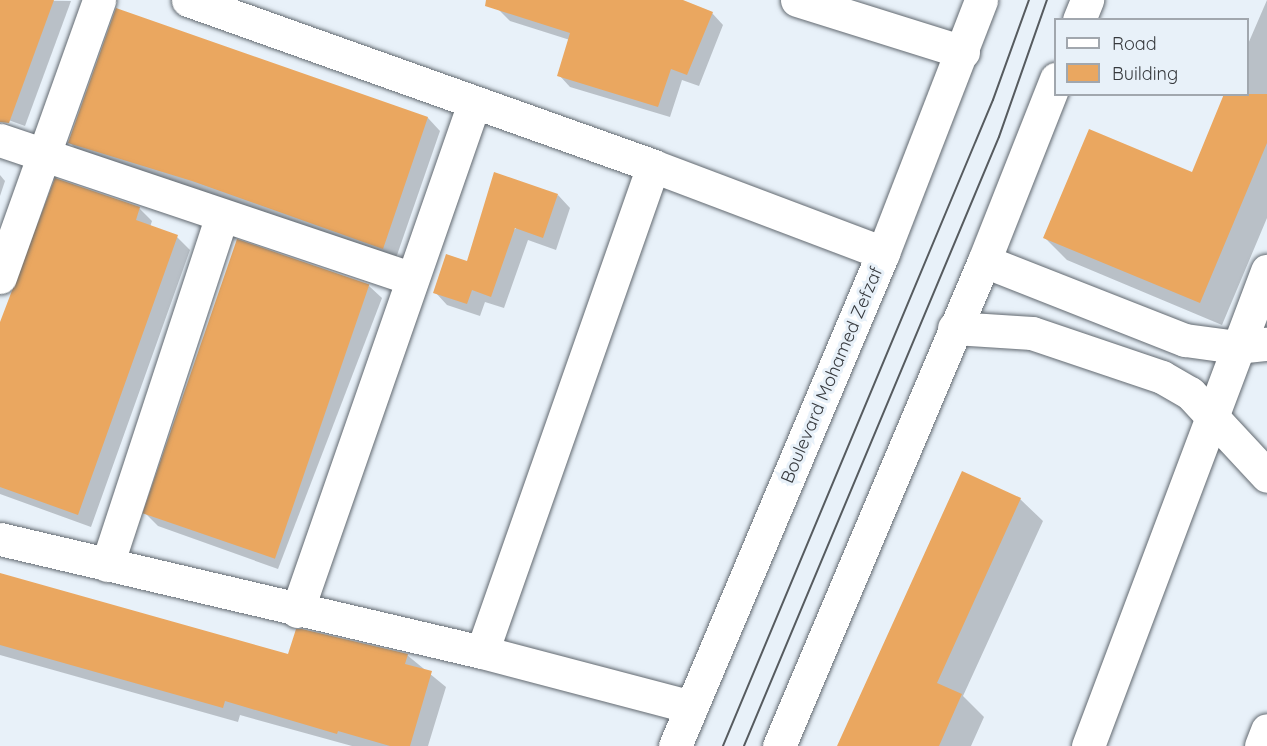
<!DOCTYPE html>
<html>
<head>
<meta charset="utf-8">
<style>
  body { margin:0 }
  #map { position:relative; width:1267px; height:746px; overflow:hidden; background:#e8f1f9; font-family:Quicksand,sans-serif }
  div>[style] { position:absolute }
  .shadow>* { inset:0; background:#0003 }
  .building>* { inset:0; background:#eaa760; transform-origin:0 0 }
  .roads { filter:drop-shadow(0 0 2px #626970) drop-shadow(0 0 2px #626970) }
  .street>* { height:33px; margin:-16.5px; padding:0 16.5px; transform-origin:16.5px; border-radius:16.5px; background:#fff }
  .primary>* { height:33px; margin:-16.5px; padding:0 16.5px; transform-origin:16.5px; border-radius:16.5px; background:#fff }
  .tram>* { height:1.5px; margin:-0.75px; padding:0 0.75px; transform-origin:0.75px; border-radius:0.75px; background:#565b5f }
  span { translate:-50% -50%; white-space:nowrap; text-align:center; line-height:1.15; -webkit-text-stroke:6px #e8f1f9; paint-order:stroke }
  .street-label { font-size:18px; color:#36393d }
  .legend { position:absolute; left:1054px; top:18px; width:195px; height:78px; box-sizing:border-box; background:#e8f1f9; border:2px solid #a1a7ae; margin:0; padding:8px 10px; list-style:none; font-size:18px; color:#36393d }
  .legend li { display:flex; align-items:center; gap:12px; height:30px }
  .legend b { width:30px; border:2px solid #a1a7ae }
</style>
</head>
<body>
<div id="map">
  <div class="shadow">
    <div style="clip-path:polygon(0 0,71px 1px,25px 126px,0 117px)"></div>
    <div style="clip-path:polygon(500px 0,679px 0,712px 13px,723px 25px,699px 86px,682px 80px,670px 117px,570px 87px,559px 75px,570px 40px,510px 21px,499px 10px)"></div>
    <div style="clip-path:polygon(1267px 0,1267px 218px,1222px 325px,1067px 260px,1045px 238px,1193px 174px,1248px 94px,1248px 44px)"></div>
    <div style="clip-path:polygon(117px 10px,428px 118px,440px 131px,395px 261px,82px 155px,70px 143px)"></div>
    <div style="clip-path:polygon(0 175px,5px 181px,0 196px)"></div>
    <div style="clip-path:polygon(558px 195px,570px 208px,556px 250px,528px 240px,504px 308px,485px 302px,480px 316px,447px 305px,435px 292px)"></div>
    <div style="clip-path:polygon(139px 208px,152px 221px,150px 227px,177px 237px,190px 250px,91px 527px,0 494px,0 329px)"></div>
    <div style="clip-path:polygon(369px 286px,382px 298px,278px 569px,158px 526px,145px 513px)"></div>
    <div style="clip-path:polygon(1020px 499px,1043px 521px,963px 696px,984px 717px,971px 746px,838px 746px)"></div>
    <div style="clip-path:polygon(0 574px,289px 655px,407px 655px,446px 687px,428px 746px,352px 746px,240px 715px,238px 722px,0 655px)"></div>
  </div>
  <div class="building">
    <div style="clip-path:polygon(0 0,54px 0,9px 123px,0 122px)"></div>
    <div style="clip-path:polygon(486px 0,683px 0,713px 12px,687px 75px,671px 69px,658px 107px,557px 76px,570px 33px,485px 6px)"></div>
    <div style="clip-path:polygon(116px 8px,428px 117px,383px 249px,192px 181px,68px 143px)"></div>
    <div style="clip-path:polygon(1224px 94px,1267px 94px,1267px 143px,1200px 303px,1043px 238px,1089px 129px,1192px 172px)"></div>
    <div style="clip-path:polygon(494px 172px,558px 194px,543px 238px,515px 228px,491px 297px,472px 290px,467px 304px,433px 293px,446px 254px,467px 261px)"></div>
    <div style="clip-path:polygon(55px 178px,140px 207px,136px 220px,178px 235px,78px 515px,0 487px,0 322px)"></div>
    <div style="left:237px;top:239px;width:140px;height:290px;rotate:19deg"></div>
    <div style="clip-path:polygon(962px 471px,1021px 498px,937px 683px,962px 694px,939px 746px,837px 746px)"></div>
    <div style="clip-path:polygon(0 573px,288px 654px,296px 629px,302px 629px,408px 654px,405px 664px,432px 671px,410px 746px,390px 746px,338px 731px,337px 734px,225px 701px,223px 708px,0 645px)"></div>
  </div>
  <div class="roads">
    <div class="street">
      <div style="left:188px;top:0;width:494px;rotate:19.6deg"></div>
      <div style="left:653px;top:166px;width:246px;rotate:20.7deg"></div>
      <div style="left:797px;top:0;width:174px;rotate:17.4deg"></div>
      <div style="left:0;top:140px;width:433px;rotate:18.6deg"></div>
      <div style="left:984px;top:261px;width:216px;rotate:21.5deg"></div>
      <div style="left:1185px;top:340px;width:51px;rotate:7.8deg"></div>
      <div style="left:1236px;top:347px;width:31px;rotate:-6deg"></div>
      <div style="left:0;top:277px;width:294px;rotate:-70.3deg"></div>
      <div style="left:954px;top:328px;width:78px;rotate:3.7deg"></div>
      <div style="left:1032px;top:333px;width:137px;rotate:18.7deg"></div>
      <div style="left:1162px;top:377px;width:32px;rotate:30deg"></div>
      <div style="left:1190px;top:393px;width:113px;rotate:47.1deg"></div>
      <div style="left:0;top:539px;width:495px;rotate:13.2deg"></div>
      <div style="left:482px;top:652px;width:216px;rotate:14.7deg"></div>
      <div style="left:107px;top:565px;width:368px;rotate:-71.8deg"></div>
      <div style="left:297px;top:611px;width:538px;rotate:-70.79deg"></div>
      <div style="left:482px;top:652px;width:515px;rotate:-70.62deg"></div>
      <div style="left:1088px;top:746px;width:508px;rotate:-69.35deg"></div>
      <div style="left:1261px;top:746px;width:17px;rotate:-69deg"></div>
    </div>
    <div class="primary">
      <div style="left:1079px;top:20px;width:22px;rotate:-68deg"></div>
      <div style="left:675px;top:746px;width:535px;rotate:-67.12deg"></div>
      <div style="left:883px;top:253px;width:271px;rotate:-68.8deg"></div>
      <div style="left:779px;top:746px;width:527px;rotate:-67.09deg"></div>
      <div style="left:984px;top:261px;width:196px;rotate:-68.4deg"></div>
    </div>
  </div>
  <div class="tram">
    <div style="left:723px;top:746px;width:700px;rotate:-67.32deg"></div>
    <div style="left:993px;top:100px;width:106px;rotate:-70.2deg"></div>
    <div style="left:744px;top:746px;width:660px;rotate:-67.28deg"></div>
    <div style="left:999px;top:137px;width:145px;rotate:-70.7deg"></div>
  </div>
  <div class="street-label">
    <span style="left:832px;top:375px;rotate:-67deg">Boulevard Mohamed Zefzaf</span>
  </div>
  <ul class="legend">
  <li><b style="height:8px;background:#fff"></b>Road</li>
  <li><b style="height:16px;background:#eaa760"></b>Building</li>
  </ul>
</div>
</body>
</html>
